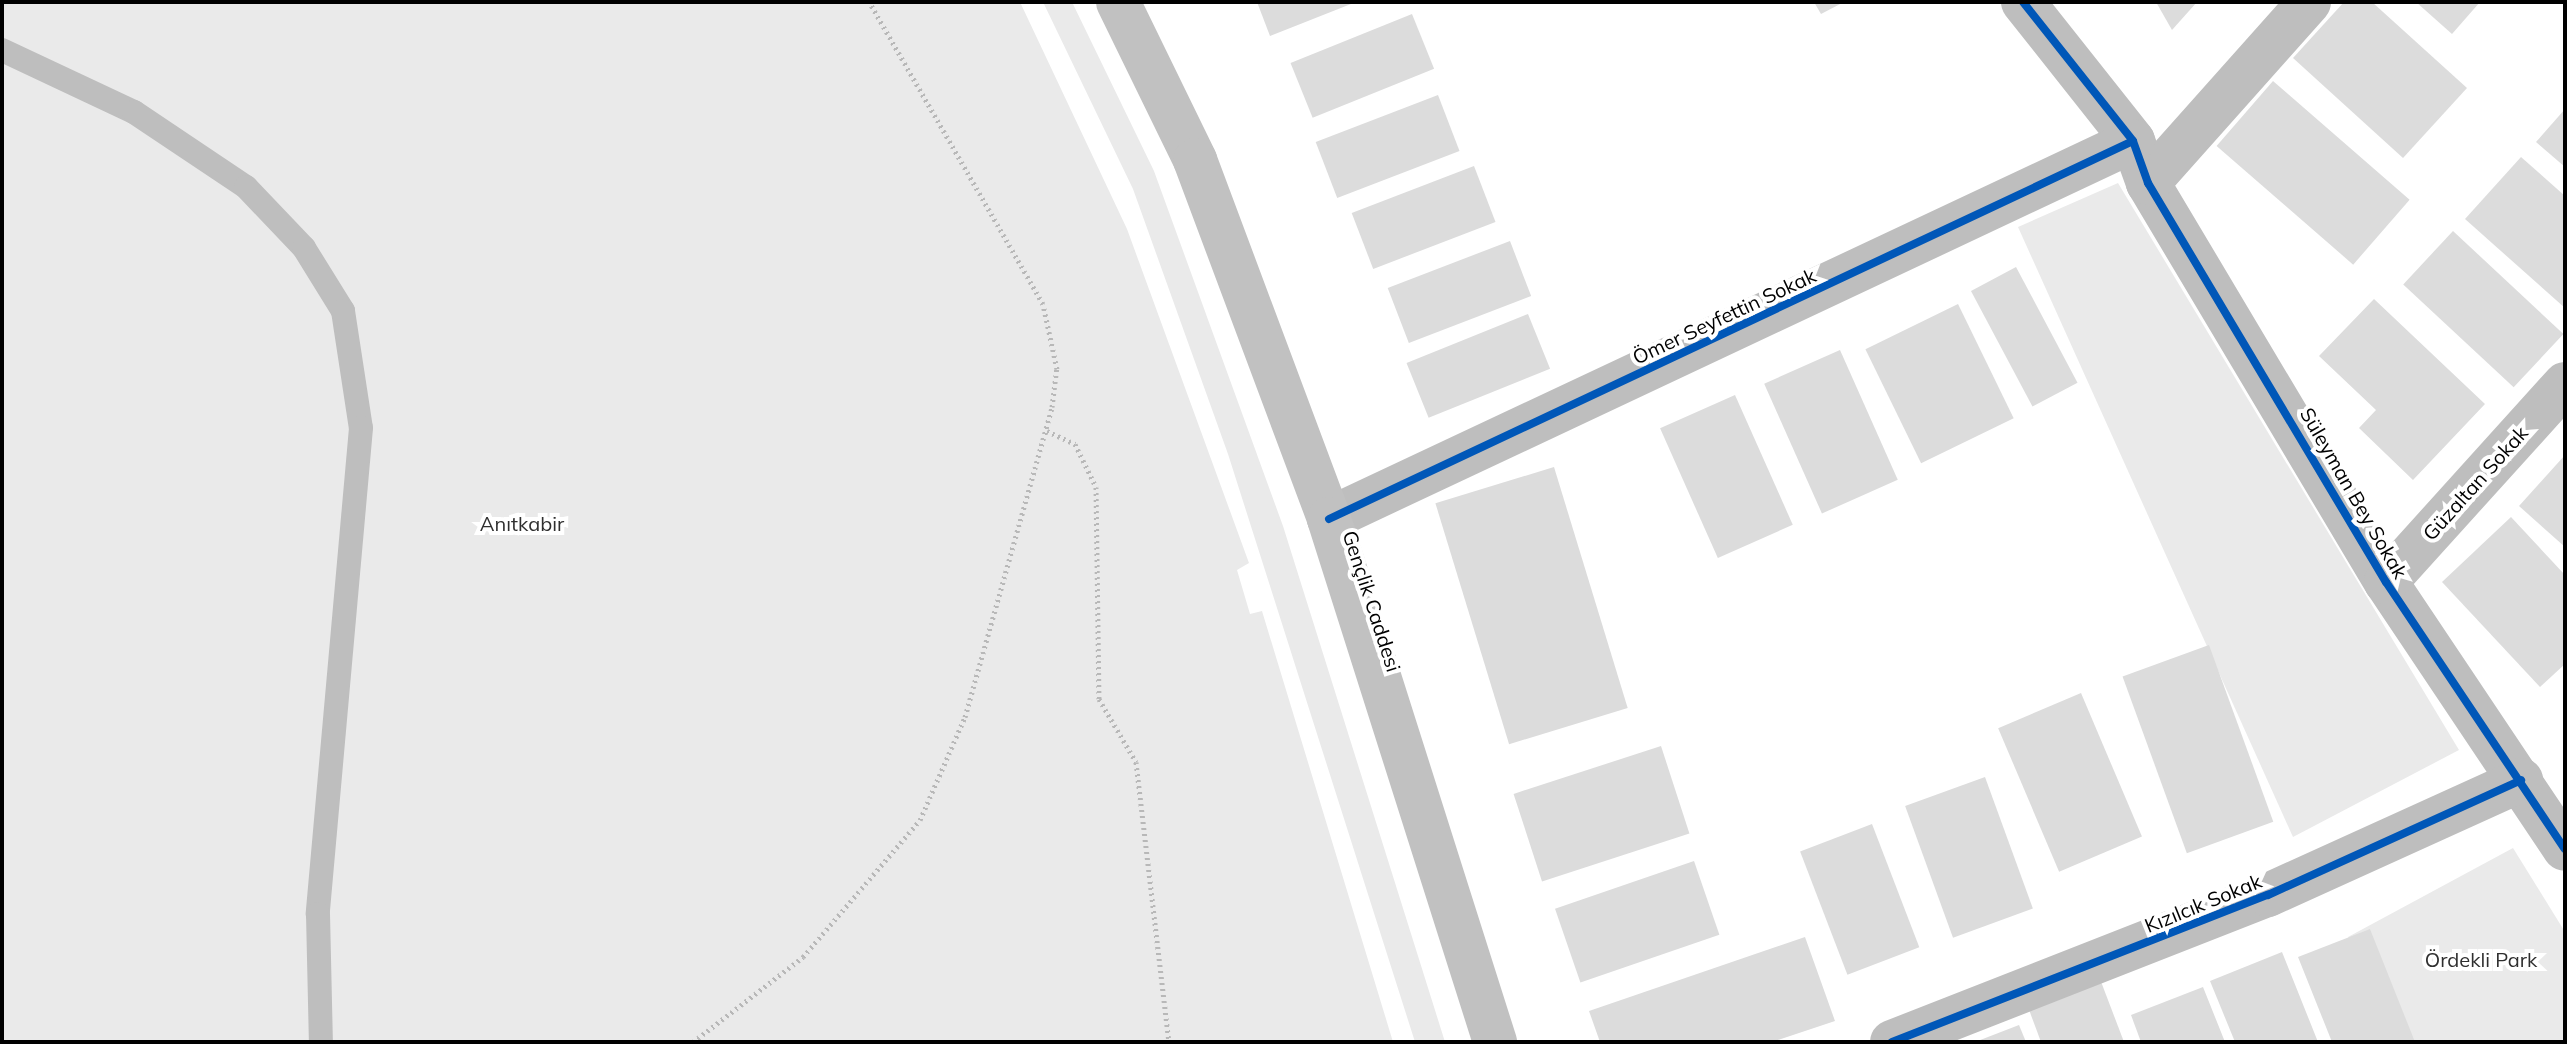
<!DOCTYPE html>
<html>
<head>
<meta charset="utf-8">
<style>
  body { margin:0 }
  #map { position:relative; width:2567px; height:1044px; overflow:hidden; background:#fff; font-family:Mulish,sans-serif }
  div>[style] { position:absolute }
  .green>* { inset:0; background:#eaeaea }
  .building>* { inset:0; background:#dcdcdc; transform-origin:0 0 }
  .path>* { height:5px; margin-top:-2.5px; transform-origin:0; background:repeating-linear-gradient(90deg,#b8b8b8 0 2px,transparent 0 6px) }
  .lane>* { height:24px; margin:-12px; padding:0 12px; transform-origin:12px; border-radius:12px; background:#bebebe }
  .street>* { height:44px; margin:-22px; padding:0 22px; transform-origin:22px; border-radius:22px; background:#bebebe }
  .secondary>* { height:44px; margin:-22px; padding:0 22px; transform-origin:22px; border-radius:22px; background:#c1c1c1 }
  .cycleway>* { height:8px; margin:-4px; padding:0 4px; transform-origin:4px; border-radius:4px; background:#0057b8 }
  span { translate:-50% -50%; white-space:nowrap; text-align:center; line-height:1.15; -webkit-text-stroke:8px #fff; paint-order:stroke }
  .street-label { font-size:20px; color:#000 }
  .park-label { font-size:20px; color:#2f2f2f }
  .frame { position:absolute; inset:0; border:4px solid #000; pointer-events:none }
</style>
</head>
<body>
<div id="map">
  <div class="green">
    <div style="clip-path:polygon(2px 2px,1020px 2px,1127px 229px,1249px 563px,1237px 570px,1250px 614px,1262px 611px,1393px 1042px,2px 1042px)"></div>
    <div style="clip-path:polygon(1043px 2px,1072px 2px,1154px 171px,1283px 526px,1445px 1042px,1415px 1042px,1228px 454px,1133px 189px)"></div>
    <div style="clip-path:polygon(2118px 183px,2459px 750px,2293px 837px,2018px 227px)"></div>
    <div style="clip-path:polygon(2513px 848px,2565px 932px,2565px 1042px,2400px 1042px,2348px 937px)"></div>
  </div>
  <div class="building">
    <div style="clip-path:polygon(1257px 2px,1356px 2px,1270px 36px)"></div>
    <div style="clip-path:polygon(1814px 2px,1844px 2px,1821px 14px)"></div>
    <div style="clip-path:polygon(2156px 2px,2197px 2px,2172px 30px)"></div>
    <div style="clip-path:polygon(2344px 2px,2372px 2px,2467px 88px,2403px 158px,2293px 58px)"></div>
    <div style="clip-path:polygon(2416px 2px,2480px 2px,2452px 34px)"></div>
    <div style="left:1412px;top:14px;width:59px;height:131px;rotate:68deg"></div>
    <div style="left:2273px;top:81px;width:181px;height:86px;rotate:41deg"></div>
    <div style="left:1438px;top:95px;width:60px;height:131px;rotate:69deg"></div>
    <div style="clip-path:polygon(2565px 109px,2565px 167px,2536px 142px)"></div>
    <div style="clip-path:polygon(2521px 157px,2565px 196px,2565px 308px,2465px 219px)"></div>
    <div style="left:1474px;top:166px;width:60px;height:131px;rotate:69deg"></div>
    <div style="left:2453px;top:231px;width:151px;height:73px;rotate:43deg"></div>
    <div style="left:1510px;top:241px;width:59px;height:131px;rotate:69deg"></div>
    <div style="left:2016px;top:267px;width:131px;height:51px;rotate:62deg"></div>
    <div style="clip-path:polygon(2374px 299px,2485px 404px,2413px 480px,2359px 428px,2376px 410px,2319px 356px)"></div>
    <div style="left:1958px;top:304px;width:127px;height:103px;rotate:64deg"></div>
    <div style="left:1528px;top:314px;width:59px;height:131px;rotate:68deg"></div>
    <div style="left:1840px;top:350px;width:142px;height:83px;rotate:66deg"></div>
    <div style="left:1735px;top:395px;width:142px;height:82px;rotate:66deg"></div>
    <div style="clip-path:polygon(2565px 455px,2565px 547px,2519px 506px)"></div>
    <div style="left:1554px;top:467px;width:252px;height:124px;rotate:73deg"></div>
    <div style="clip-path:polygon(2511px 517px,2565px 575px,2565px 664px,2540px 687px,2442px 582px)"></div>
    <div style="left:2209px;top:645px;width:188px;height:92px;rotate:70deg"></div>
    <div style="left:2081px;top:693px;width:156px;height:90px;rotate:67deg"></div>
    <div style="left:1661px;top:746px;width:92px;height:155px;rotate:72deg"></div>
    <div style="left:1985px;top:777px;width:140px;height:85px;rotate:70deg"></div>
    <div style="left:1872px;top:824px;width:132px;height:77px;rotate:69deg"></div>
    <div style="left:1694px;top:861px;width:78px;height:147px;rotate:71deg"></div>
    <div style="clip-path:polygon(2370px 929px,2415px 1042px,2332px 1042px,2298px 957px)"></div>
    <div style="clip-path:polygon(1805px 937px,1835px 1021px,1772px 1042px,1600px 1042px,1589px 1011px)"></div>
    <div style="clip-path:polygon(2282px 952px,2318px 1042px,2235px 1042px,2210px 981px)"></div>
    <div style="clip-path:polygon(2100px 979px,2124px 1042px,2041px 1042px,2028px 1007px)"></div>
    <div style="clip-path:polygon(2203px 987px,2225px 1042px,2141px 1042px,2131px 1015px)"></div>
    <div style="clip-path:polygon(2019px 1025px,2026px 1042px,1975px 1042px)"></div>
  </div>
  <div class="path">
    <div style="left:1047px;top:431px;width:31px;rotate:25deg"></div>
    <div style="left:1075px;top:444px;width:48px;rotate:64deg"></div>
    <div style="left:1096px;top:487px;width:212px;rotate:89.2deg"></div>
    <div style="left:1099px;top:699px;width:73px;rotate:59.6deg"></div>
    <div style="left:1136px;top:762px;width:282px;rotate:83.3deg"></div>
    <div style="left:693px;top:1042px;width:139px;rotate:-37.7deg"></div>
    <div style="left:803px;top:957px;width:180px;rotate:-49.5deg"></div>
    <div style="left:920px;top:820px;width:112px;rotate:-66.4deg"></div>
    <div style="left:965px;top:717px;width:322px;rotate:-74.3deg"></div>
    <div style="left:1052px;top:407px;width:38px;rotate:-83deg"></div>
    <div style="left:1057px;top:369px;width:66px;rotate:-102.2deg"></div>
    <div style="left:1043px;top:304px;width:349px;rotate:-119.9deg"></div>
  </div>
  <div class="lane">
    <div style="left:2px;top:50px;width:146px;rotate:25.2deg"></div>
    <div style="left:134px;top:112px;width:135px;rotate:33.8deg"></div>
    <div style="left:246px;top:187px;width:84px;rotate:46.4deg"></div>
    <div style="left:304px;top:248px;width:74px;rotate:58.2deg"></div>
    <div style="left:343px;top:311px;width:118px;rotate:81.3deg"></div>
    <div style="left:361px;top:428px;width:488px;rotate:95.1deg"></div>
    <div style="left:318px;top:914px;width:128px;rotate:88.7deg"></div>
  </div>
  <div class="street">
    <div style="left:2023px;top:2px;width:177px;rotate:51.6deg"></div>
    <div style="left:2133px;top:141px;width:45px;rotate:70.3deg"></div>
    <div style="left:2148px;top:183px;width:465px;rotate:59.2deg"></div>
    <div style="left:2386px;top:582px;width:321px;rotate:56.2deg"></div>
    <div style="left:2148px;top:183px;width:242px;rotate:-48.3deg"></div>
    <div style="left:1329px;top:519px;width:888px;rotate:-25.18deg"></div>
    <div style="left:2386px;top:582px;width:267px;rotate:-47.9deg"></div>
    <div style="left:1892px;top:1042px;width:404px;rotate:-21.4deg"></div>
    <div style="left:2268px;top:895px;width:278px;rotate:-24.4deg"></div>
  </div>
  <div class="secondary">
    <div style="left:1118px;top:2px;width:176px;rotate:64deg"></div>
    <div style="left:1195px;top:160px;width:383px;rotate:69.5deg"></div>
    <div style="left:1329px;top:519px;width:549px;rotate:72.39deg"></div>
  </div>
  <div class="cycleway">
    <div style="left:2023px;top:2px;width:177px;rotate:51.6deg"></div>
    <div style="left:2133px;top:141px;width:45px;rotate:70.3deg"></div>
    <div style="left:2148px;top:183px;width:465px;rotate:59.2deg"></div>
    <div style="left:2386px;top:582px;width:321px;rotate:56.2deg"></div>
    <div style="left:1329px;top:519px;width:888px;rotate:-25.18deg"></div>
    <div style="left:1892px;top:1042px;width:404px;rotate:-21.4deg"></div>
    <div style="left:2268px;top:895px;width:278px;rotate:-24.4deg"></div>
  </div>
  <div class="street-label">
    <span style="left:1724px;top:316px;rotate:-25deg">Ömer Seyfettin Sokak</span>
    <span style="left:2475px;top:483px;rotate:-48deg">Güzaltan Sokak</span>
    <span style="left:2354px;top:493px;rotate:60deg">Süleyman Bey Sokak</span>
    <span style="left:1372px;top:601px;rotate:72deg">Gençlik Caddesi</span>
    <span style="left:2203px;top:903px;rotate:-22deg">Kızılcık Sokak</span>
  </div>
  <div class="park-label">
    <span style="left:522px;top:523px">Anıtkabir</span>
    <span style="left:2481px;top:959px">Ördekli Park</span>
  </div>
  <div class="frame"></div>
</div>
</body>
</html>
